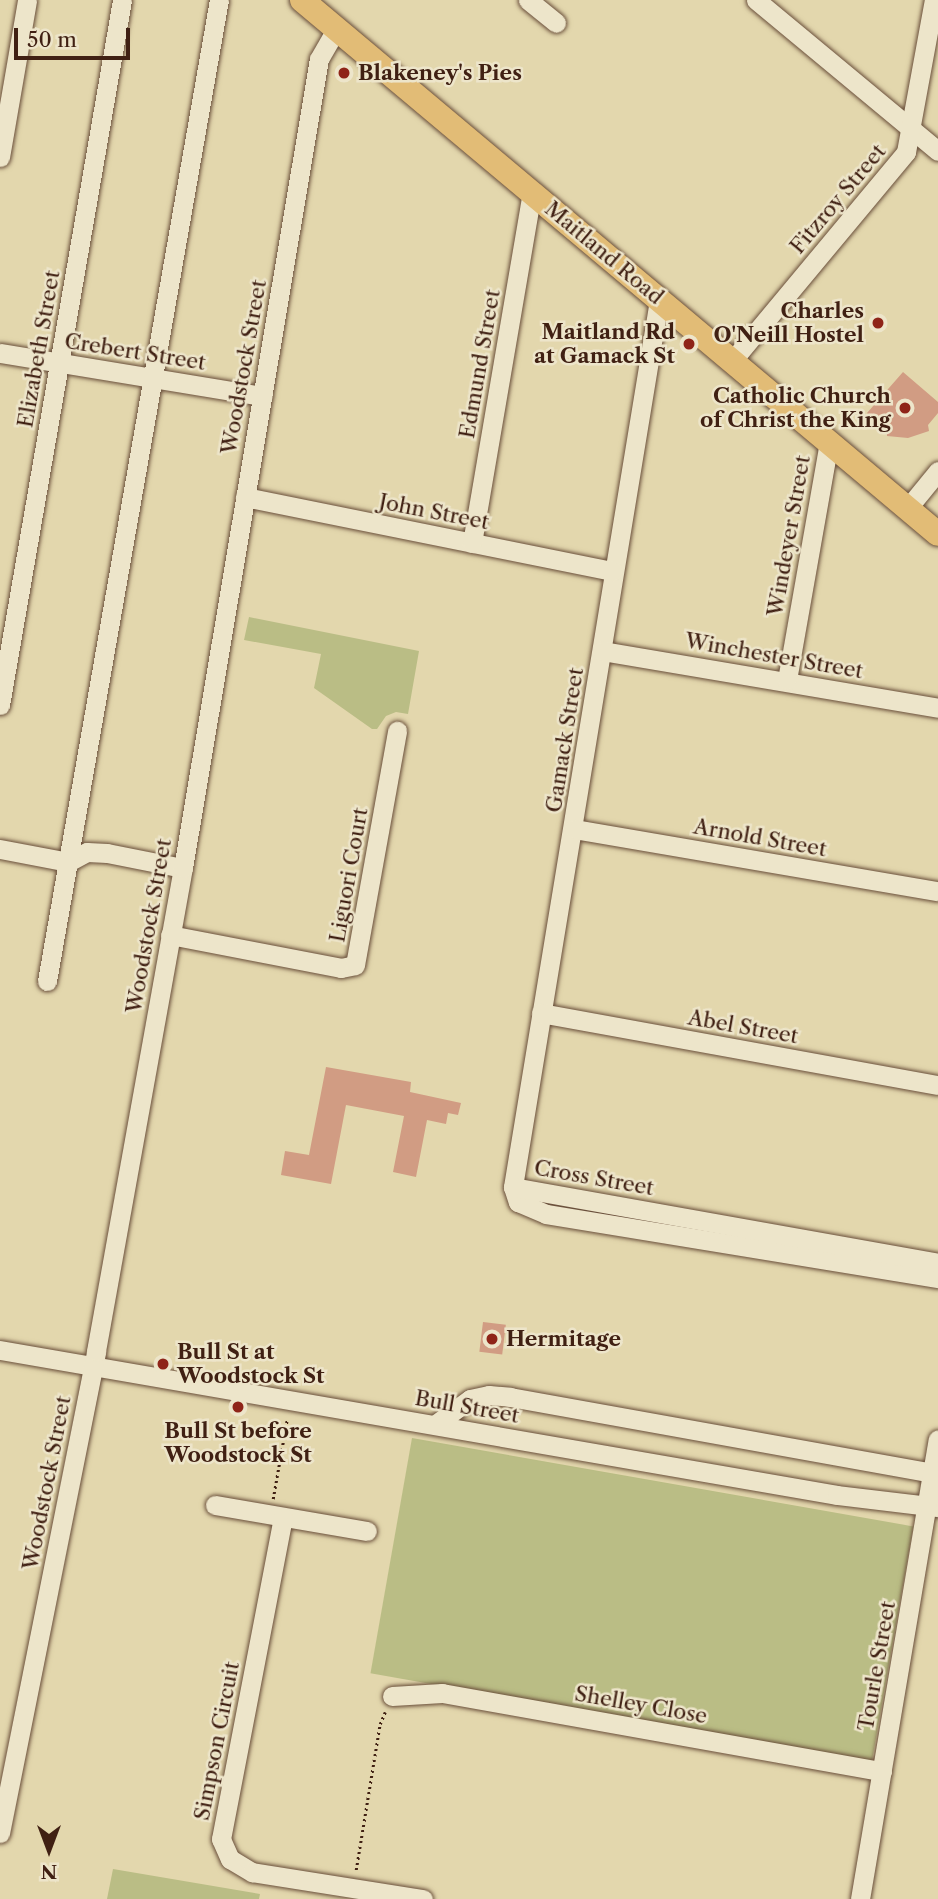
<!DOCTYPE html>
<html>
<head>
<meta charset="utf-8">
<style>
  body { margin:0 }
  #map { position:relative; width:938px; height:1899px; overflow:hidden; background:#e3d7ad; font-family:"Libre Caslon Text",serif }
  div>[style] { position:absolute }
  .green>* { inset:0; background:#babd85; transform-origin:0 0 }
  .building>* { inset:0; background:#d19c83; transform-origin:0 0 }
  .path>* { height:2.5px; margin-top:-1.25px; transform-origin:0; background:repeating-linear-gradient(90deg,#402013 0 2px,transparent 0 5.5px) }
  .roads { filter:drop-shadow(0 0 2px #694e3a) drop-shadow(0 0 2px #694e3a) }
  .minor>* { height:19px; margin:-9.5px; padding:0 9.5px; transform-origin:9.5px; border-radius:9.5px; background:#ede5ca }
  .major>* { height:24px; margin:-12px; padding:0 12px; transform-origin:12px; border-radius:12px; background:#e2bc76 }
  .dots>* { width:19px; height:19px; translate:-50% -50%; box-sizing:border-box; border:4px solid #ede5ca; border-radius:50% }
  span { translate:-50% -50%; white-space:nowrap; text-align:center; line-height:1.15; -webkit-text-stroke:5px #ede5ca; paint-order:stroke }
  .poi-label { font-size:21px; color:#402013; font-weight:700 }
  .left { translate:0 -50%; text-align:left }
  .right { translate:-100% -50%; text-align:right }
  .street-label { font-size:21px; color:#402013 }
  .north { position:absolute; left:14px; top:1815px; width:70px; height:70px; -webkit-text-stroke:5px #ede5ca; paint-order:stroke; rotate:180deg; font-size:19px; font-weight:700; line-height:28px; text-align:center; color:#402013 }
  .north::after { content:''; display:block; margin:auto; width:24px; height:32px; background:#402013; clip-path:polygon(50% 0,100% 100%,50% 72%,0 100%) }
  .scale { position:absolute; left:14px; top:28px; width:116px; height:32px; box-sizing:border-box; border:4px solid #402013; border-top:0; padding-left:9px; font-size:21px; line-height:24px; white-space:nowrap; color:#402013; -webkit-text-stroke:5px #ede5ca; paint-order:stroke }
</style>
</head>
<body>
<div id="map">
  <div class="green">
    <div style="clip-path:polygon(249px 617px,419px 651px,408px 714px,396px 712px,386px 716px,377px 729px,372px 729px,314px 688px,321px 654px,244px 640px)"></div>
    <div style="left:412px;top:1438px;width:509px;height:239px;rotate:10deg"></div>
    <div style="clip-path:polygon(113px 1869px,260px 1894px,259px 1899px,107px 1899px)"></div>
  </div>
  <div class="building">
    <div style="clip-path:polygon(903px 372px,938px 402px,938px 413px,928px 425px,929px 431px,908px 438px,887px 436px,887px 431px,867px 413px)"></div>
    <div style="clip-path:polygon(326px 1067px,411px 1082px,410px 1092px,461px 1103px,458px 1115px,448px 1113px,446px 1124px,427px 1120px,416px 1177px,393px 1172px,404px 1116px,346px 1105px,331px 1184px,281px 1175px,285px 1151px,309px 1155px)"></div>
    <div style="left:483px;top:1322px;width:23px;height:30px;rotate:7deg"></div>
  </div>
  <div class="path">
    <div style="left:273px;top:1499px;width:80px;rotate:-80deg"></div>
    <div style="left:356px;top:1870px;width:148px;rotate:-80.7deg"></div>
    <div style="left:380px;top:1724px;width:13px;rotate:-67deg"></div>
  </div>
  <div class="roads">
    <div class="minor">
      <div style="left:528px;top:0;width:36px;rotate:39deg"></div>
      <div style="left:756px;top:0;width:236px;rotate:39.7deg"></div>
      <div style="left:0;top:157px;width:159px;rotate:-80.2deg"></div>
      <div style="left:659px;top:300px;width:899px;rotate:99.35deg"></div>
      <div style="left:513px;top:1187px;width:16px;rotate:72deg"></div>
      <div style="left:518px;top:1202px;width:30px;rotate:23deg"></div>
      <div style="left:546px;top:1214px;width:397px;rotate:9.3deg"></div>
      <div style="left:0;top:353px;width:266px;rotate:9.3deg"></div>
      <div style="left:732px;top:361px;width:272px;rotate:-50.2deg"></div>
      <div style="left:906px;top:152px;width:155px;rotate:-79.6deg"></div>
      <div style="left:245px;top:497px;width:375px;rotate:11.4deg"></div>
      <div style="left:907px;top:509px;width:49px;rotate:-50.8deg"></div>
      <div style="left:472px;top:543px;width:355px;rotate:-80.3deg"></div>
      <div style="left:602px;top:651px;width:341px;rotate:9.6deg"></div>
      <div style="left:787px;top:680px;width:242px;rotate:-80deg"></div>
      <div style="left:0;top:705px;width:715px;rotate:-80.18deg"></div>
      <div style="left:574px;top:829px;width:369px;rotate:9.7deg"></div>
      <div style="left:0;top:849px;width:69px;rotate:10.8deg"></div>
      <div style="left:68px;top:862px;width:21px;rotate:-28deg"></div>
      <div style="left:87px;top:852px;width:20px;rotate:3deg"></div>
      <div style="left:107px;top:853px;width:77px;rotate:11.2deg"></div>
      <div style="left:170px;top:935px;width:174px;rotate:10.9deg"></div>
      <div style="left:341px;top:968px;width:14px;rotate:-12deg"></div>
      <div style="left:355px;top:965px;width:238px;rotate:-79.8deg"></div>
      <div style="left:47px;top:981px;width:996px;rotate:-80.06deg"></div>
      <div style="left:541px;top:1013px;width:403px;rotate:10.3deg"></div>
      <div style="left:513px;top:1187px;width:432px;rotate:10.1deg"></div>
      <div style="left:0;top:1350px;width:849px;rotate:9.83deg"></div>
      <div style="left:837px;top:1495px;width:102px;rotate:6.8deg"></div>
      <div style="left:436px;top:1424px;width:42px;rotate:-36.3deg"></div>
      <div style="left:470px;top:1399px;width:19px;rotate:-12deg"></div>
      <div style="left:489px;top:1395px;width:21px;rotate:5deg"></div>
      <div style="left:510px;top:1397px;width:429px;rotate:10.2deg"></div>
      <div style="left:215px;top:1505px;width:154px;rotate:9.7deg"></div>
      <div style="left:283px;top:1517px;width:328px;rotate:100.9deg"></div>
      <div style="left:221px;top:1839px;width:22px;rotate:66deg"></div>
      <div style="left:230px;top:1859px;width:26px;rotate:31deg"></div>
      <div style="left:252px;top:1872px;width:173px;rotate:9deg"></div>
      <div style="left:392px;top:1696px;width:50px;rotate:-3.4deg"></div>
      <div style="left:442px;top:1693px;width:447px;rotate:10.1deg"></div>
      <div style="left:0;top:1833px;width:491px;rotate:-78.7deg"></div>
      <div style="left:96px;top:1351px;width:491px;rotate:-79.8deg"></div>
      <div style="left:183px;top:868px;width:820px;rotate:-80.46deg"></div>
      <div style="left:319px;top:59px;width:36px;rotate:-60deg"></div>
      <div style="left:860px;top:1899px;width:466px;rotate:-80.4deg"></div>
    </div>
    <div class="major">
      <div style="left:302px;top:0;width:830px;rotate:40.02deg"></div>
    </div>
  </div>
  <div class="dots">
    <div style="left:344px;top:73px;background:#8f2418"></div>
    <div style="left:878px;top:323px;background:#8f2418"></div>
    <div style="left:689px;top:344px;background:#8f2418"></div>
    <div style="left:905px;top:408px;background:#8f2418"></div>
    <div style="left:492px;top:1339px;background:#8f2418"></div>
    <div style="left:163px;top:1364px;background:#8f2418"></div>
    <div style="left:238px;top:1407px;background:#8f2418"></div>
  </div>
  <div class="poi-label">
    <span class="left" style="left:358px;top:73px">Blakeney's Pies</span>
    <span class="right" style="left:864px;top:323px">Charles<br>O'Neill Hostel</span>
    <span class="right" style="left:675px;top:344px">Maitland Rd<br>at Gamack St</span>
    <span class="right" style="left:891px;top:408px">Catholic Church<br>of Christ the King</span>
    <span class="left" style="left:506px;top:1339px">Hermitage</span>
    <span class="left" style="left:177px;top:1364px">Bull St at<br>Woodstock St</span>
    <span style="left:238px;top:1443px">Bull St before<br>Woodstock St</span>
  </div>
  <div class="street-label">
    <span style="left:838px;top:199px;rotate:-50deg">Fitzroy Street</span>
    <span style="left:604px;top:253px;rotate:40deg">Maitland Road</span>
    <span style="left:39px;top:349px;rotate:-80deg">Elizabeth Street</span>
    <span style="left:135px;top:352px;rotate:9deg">Crebert Street</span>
    <span style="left:480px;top:364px;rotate:-80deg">Edmund Street</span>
    <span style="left:244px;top:367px;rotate:-80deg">Woodstock Street</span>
    <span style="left:434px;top:512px;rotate:11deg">John Street</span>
    <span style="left:789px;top:536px;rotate:-80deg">Windeyer Street</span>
    <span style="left:774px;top:656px;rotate:10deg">Winchester Street</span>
    <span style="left:565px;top:740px;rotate:-81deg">Gamack Street</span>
    <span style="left:760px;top:838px;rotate:10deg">Arnold Street</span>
    <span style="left:349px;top:875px;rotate:-80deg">Liguori Court</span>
    <span style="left:149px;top:926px;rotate:-80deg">Woodstock Street</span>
    <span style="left:743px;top:1027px;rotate:10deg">Abel Street</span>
    <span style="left:594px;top:1178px;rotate:10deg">Cross Street</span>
    <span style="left:467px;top:1407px;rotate:10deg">Bull Street</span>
    <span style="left:47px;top:1483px;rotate:-79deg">Woodstock Street</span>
    <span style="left:877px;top:1666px;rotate:-80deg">Tourle Street</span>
    <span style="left:641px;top:1705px;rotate:10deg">Shelley Close</span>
    <span style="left:217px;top:1741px;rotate:-79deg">Simpson Circuit</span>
  </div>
  <div class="north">N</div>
  <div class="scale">50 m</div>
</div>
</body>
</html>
